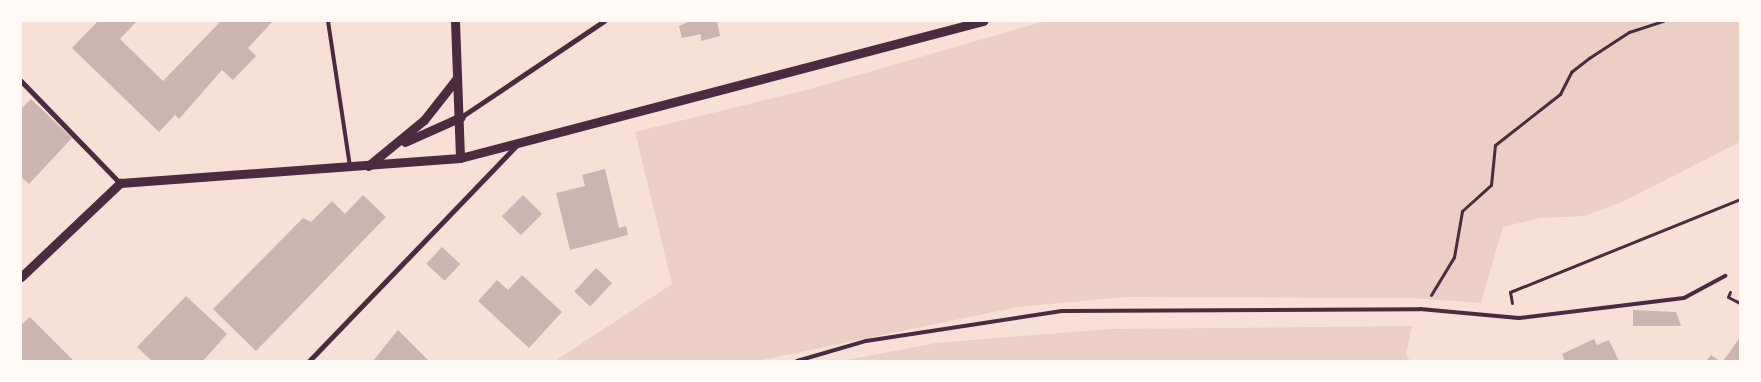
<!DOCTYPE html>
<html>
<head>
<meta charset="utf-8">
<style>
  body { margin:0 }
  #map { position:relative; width:1761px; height:382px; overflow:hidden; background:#f7e1d7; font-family:"Zilla Slab",serif }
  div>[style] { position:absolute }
  .green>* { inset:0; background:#ebcfc5 }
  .building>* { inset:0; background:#ccb4b1; transform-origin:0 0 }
  .path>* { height:3px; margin:-1.5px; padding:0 1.5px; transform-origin:1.5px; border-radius:1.5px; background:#4a2c40 }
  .service>* { height:4px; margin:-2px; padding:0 2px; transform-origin:2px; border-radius:2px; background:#4a2c40 }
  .minor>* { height:5px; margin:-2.5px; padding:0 2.5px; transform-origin:2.5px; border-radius:2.5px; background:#4a2c40 }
  .tertiary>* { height:9px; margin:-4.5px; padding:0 4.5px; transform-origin:4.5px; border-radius:4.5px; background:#4a2c40 }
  span { translate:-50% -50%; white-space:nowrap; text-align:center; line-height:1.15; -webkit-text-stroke:4.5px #fffaf5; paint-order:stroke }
  .frame { position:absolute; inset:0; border:22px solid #fffaf5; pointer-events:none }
</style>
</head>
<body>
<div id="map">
  <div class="green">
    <div style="clip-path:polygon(1045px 21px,1740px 21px,1740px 142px,1622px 202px,1584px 216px,1540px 218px,1503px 227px,1481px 303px,1412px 298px,1126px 297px,1018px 307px,757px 361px,555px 361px,672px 284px,635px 132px,810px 89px)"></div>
    <div style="clip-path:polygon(1412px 326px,1406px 354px,1410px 361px,841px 361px,936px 343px,1109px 329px)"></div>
  </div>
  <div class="building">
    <div style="clip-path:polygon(98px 21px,137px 21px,120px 39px,163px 81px,221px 21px,273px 21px,248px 48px,256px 56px,233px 80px,222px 70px,179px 119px,175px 115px,159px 132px,72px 48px)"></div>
    <div style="clip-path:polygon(690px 21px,717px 21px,720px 36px,701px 41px,701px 34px,682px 38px,679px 26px)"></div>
    <div style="clip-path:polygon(31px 99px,72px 138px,29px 184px,21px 177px,21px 109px)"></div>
    <div style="clip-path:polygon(605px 169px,619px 228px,626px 226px,628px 235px,570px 250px,556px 193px,585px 186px,582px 175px)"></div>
    <div style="clip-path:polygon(363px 195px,386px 217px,256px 351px,213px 309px,303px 218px,311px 222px,332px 201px,345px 214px)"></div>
    <div style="left:523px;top:195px;width:27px;height:30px;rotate:45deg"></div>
    <div style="left:442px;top:247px;width:25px;height:23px;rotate:43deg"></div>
    <div style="left:596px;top:268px;width:22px;height:32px;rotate:43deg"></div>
    <div style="clip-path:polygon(522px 275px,562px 312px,529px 348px,478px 301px,497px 280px,508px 290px)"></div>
    <div style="clip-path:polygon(186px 296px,227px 334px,203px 361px,152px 361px,137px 347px)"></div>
    <div style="clip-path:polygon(1633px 310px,1676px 312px,1681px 326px,1633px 326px)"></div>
    <div style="clip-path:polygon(30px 317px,74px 361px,21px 361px,21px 325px)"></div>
    <div style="clip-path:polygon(398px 330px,429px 361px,373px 361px)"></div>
    <div style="clip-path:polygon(1740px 337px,1740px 361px,1723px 361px,1729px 353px)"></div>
    <div style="clip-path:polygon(1594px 339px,1597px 345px,1609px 340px,1619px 361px,1565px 361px,1562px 354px)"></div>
    <div style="clip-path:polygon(1711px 355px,1720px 361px,1706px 361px)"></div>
  </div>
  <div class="path">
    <div style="left:1730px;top:292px;width:5px;rotate:112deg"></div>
    <div style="left:1728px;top:297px;width:13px;rotate:27deg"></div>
    <div style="left:1431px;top:295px;width:44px;rotate:-58.8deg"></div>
    <div style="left:1454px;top:257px;width:47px;rotate:-80.1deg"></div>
    <div style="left:1462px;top:211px;width:39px;rotate:-42deg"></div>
    <div style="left:1491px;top:185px;width:40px;rotate:-84.3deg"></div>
    <div style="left:1495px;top:145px;width:83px;rotate:-38.1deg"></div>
    <div style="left:1560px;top:94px;width:25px;rotate:-63deg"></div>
    <div style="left:1571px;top:72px;width:23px;rotate:-38deg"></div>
    <div style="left:1589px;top:58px;width:48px;rotate:-33deg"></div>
    <div style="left:1629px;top:32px;width:36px;rotate:-18deg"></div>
    <div style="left:1512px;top:303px;width:11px;rotate:-100deg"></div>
    <div style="left:1510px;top:292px;width:248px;rotate:-22deg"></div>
  </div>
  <div class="service">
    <div style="left:328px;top:21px;width:147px;rotate:81.4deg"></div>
    <div style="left:797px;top:361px;width:72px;rotate:-16.2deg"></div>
    <div style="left:866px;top:341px;width:198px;rotate:-8.7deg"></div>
    <div style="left:1062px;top:311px;width:358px;rotate:-0.3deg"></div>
    <div style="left:1420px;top:309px;width:99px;rotate:5.2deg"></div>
    <div style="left:1519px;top:318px;width:166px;rotate:-6.9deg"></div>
    <div style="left:1684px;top:298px;width:47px;rotate:-28.2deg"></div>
  </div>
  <div class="minor">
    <div style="left:21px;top:81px;width:142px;rotate:45.9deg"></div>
    <div style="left:461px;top:117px;width:172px;rotate:-33.9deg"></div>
    <div style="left:309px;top:361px;width:300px;rotate:-46.1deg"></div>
  </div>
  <div class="tertiary">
    <div style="left:455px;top:21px;width:137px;rotate:87.9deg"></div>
    <div style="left:405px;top:142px;width:61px;rotate:-24.1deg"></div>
    <div style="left:368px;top:166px;width:72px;rotate:-39.4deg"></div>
    <div style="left:424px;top:120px;width:53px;rotate:-51.8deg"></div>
    <div style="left:21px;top:277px;width:137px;rotate:-43.5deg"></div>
    <div style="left:120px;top:183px;width:341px;rotate:-4.2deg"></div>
    <div style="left:460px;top:158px;width:541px;rotate:-14.68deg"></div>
  </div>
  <div class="frame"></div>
</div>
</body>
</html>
